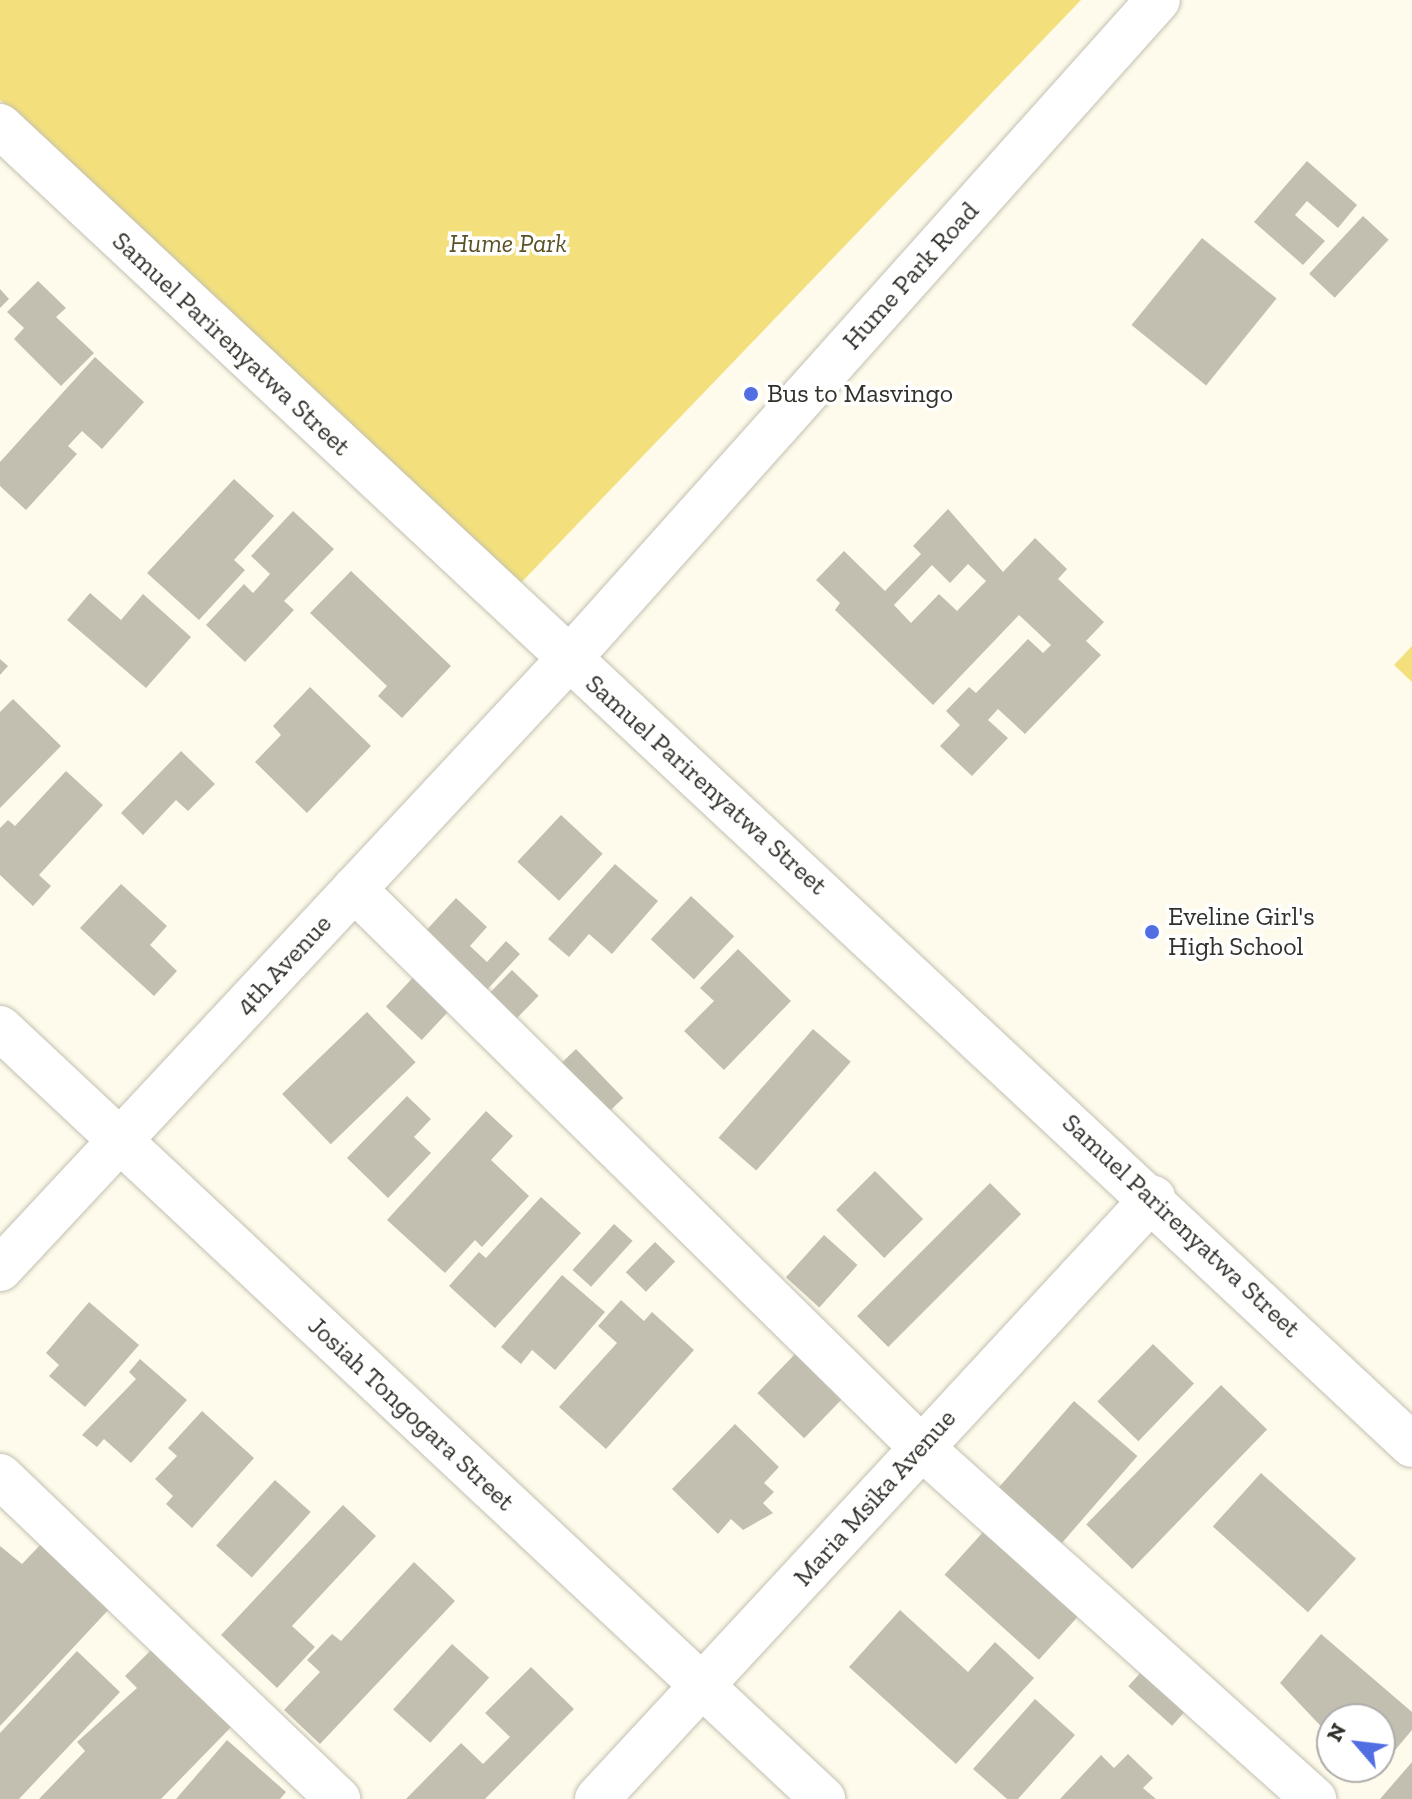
<!DOCTYPE html>
<html>
<head>
<meta charset="utf-8">
<style>
  body { margin:0 }
  #map { position:relative; width:1412px; height:1799px; overflow:hidden; background:#fefbec; font-family:"Zilla Slab",serif }
  div>[style] { position:absolute }
  .green>* { inset:0; background:#f3e07d }
  .building>* { inset:0; background:#c2bfb1; transform-origin:0 0 }
  .roads { filter:drop-shadow(0 0 2px #c3c0b2) drop-shadow(0 0 2px #c3c0b2) }
  .minor>* { height:44px; margin:-22px; padding:0 22px; transform-origin:22px; border-radius:22px; background:#fff }
  .dots>* { width:22px; height:22px; translate:-50% -50%; box-sizing:border-box; border:4px solid #fff; border-radius:50% }
  span { translate:-50% -50%; white-space:nowrap; text-align:center; line-height:1.15; -webkit-text-stroke:7px #fff; paint-order:stroke }
  .park-label { font-size:26px; color:#5a5227; font-style:italic }
  .street-label { font-size:26px; color:#31302a }
  .poi-label { font-size:26px; color:#31302a }
  .left { translate:0 -50%; text-align:left }
  .north { position:absolute; left:1316px; top:1703px; width:80px; height:80px; box-sizing:border-box; background:#fff; border:2px solid #adacaa; border-radius:50%; rotate:298deg; font-size:22px; font-weight:700; line-height:32px; text-align:center; color:#31302a }
  .north::after { content:''; display:block; margin:auto; width:28px; height:36px; background:#516ee3; clip-path:polygon(50% 0,100% 100%,50% 72%,0 100%) }
</style>
</head>
<body>
<div id="map">
  <div class="green">
    <div style="clip-path:polygon(0 0,1081px 0,516px 588px,0 100px)"></div>
    <div style="clip-path:polygon(1412px 646px,1412px 682px,1394px 665px)"></div>
  </div>
  <div class="building">
    <div style="clip-path:polygon(1307px 161px,1357px 205px,1338px 228px,1307px 201px,1295px 215px,1325px 241px,1303px 265px,1254px 222px)"></div>
    <div style="left:1363px;top:216px;width:35px;height:79px;rotate:43deg"></div>
    <div style="left:1202px;top:238px;width:96px;height:112px;rotate:39deg"></div>
    <div style="clip-path:polygon(38px 281px,66px 308px,56px 317px,94px 353px,61px 386px,14px 339px,24px 328px,7px 312px)"></div>
    <div style="clip-path:polygon(0 289px,9px 299px,0 308px)"></div>
    <div style="clip-path:polygon(95px 357px,144px 402px,102px 449px,82px 431px,68px 446px,77px 454px,26px 510px,0 486px,0 462px)"></div>
    <div style="clip-path:polygon(234px 479px,274px 516px,234px 560px,245px 570px,199px 620px,147px 573px)"></div>
    <div style="clip-path:polygon(evenodd,948px 509px,1003px 572px,1035px 538px,1067px 569px,1058px 579px,1104px 622px,1086px 641px,1101px 655px,1025px 734px,998px 709px,988px 720px,1008px 738px,972px 776px,940px 746px,960px 725px,946px 711px,969px 687px,976px 693px,1028px 639px,1043px 653px,1051px 645px,1019px 615px,933px 705px,835px 610px,840px 603px,816px 580px,844px 551px,885px 591px,921px 554px,913px 546px,948px 509px,968px 564px,986px 581px,957px 611px,939px 594px,911px 623px,894px 605px,932px 565px,950px 583px,968px 564px)"></div>
    <div style="clip-path:polygon(293px 511px,334px 549px,284px 601px,294px 610px,245px 662px,206px 625px,244px 584px,253px 593px,270px 574px,251px 556px)"></div>
    <div style="clip-path:polygon(351px 571px,451px 666px,402px 718px,378px 696px,387px 686px,310px 613px)"></div>
    <div style="clip-path:polygon(90px 593px,121px 620px,143px 594px,191px 637px,146px 688px,67px 620px)"></div>
    <div style="clip-path:polygon(0 659px,8px 666px,0 675px)"></div>
    <div style="clip-path:polygon(310px 687px,371px 746px,307px 813px,255px 762px,281px 735px,273px 726px)"></div>
    <div style="clip-path:polygon(13px 699px,61px 746px,0 808px,0 712px)"></div>
    <div style="clip-path:polygon(181px 751px,215px 784px,188px 811px,176px 800px,143px 835px,121px 813px)"></div>
    <div style="clip-path:polygon(66px 771px,103px 805px,39px 875px,51px 886px,33px 906px,0 875px,0 828px,8px 820px,15px 826px)"></div>
    <div style="left:561px;top:815px;width:57px;height:64px;rotate:43deg"></div>
    <div style="clip-path:polygon(615px 864px,658px 901px,612px 954px,589px 934px,569px 957px,548px 939px)"></div>
    <div style="clip-path:polygon(121px 884px,167px 926px,150px 945px,177px 971px,154px 996px,80px 928px)"></div>
    <div style="left:691px;top:896px;width:59px;height:59px;rotate:43deg"></div>
    <div style="clip-path:polygon(456px 898px,487px 927px,470px 946px,487px 962px,506px 941px,520px 954px,483px 994px,421px 936px)"></div>
    <div style="clip-path:polygon(738px 949px,791px 1001px,724px 1070px,684px 1031px,714px 1001px,700px 988px)"></div>
    <div style="left:420px;top:970px;width:49px;height:50px;rotate:43deg"></div>
    <div style="left:512px;top:970px;width:37px;height:38px;rotate:44deg"></div>
    <div style="left:367px;top:1012px;width:70px;height:118px;rotate:46deg"></div>
    <div style="left:813px;top:1029px;width:50px;height:144px;rotate:41deg"></div>
    <div style="left:576px;top:1049px;width:68px;height:25px;rotate:46deg"></div>
    <div style="clip-path:polygon(407px 1096px,431px 1119px,414px 1137px,431px 1153px,388px 1198px,347px 1158px)"></div>
    <div style="clip-path:polygon(486px 1111px,513px 1136px,491px 1160px,529px 1196px,482px 1247px,475px 1240px,445px 1273px,387px 1220px)"></div>
    <div style="left:875px;top:1171px;width:68px;height:55px;rotate:45deg"></div>
    <div style="left:990px;top:1183px;width:44px;height:188px;rotate:45deg"></div>
    <div style="clip-path:polygon(541px 1197px,581px 1233px,495px 1328px,449px 1286px,479px 1252px,486px 1258px)"></div>
    <div style="left:614px;top:1224px;width:25px;height:62px;rotate:42deg"></div>
    <div style="left:824px;top:1235px;width:45px;height:57px;rotate:42deg"></div>
    <div style="left:655px;top:1242px;width:28px;height:42px;rotate:44deg"></div>
    <div style="clip-path:polygon(562px 1275px,605px 1312px,555px 1370px,532px 1350px,521px 1364px,501px 1347px)"></div>
    <div style="clip-path:polygon(621px 1300px,644px 1321px,652px 1312px,694px 1350px,606px 1449px,559px 1407px,617px 1343px,598px 1326px)"></div>
    <div style="clip-path:polygon(89px 1302px,139px 1345px,85px 1407px,49px 1376px,59px 1365px,46px 1353px)"></div>
    <div style="left:1153px;top:1344px;width:57px;height:80px;rotate:44deg"></div>
    <div style="left:797px;top:1352px;width:65px;height:57px;rotate:44deg"></div>
    <div style="clip-path:polygon(140px 1359px,187px 1400px,131px 1463px,104px 1439px,97px 1447px,82px 1435px,136px 1379px,129px 1372px)"></div>
    <div style="left:1221px;top:1385px;width:64px;height:194px;rotate:44deg"></div>
    <div style="left:1074px;top:1401px;width:84px;height:116px;rotate:41deg"></div>
    <div style="clip-path:polygon(202px 1411px,254px 1458px,192px 1528px,166px 1504px,173px 1496px,155px 1479px,177px 1456px,168px 1448px)"></div>
    <div style="clip-path:polygon(735px 1424px,779px 1467px,764px 1483px,774px 1492px,763px 1503px,773px 1513px,743px 1530px,731px 1519px,718px 1534px,672px 1489px)"></div>
    <div style="left:1261px;top:1473px;width:128px;height:72px;rotate:42deg"></div>
    <div style="left:275px;top:1480px;width:48px;height:88px;rotate:42deg"></div>
    <div style="clip-path:polygon(343px 1505px,376px 1536px,292px 1626px,315px 1647px,277px 1688px,221px 1635px)"></div>
    <div style="left:984px;top:1531px;width:127px;height:59px;rotate:42deg"></div>
    <div style="clip-path:polygon(43px 1542px,112px 1606px,0 1726px,0 1546px,22px 1564px)"></div>
    <div style="clip-path:polygon(414px 1562px,455px 1601px,320px 1744px,284px 1710px,320px 1672px,307px 1660px,332px 1634px,341px 1641px)"></div>
    <div style="clip-path:polygon(900px 1610px,968px 1672px,995px 1642px,1034px 1678px,956px 1764px,849px 1667px)"></div>
    <div style="clip-path:polygon(1321px 1634px,1412px 1712px,1412px 1730px,1380px 1768px,1380px 1719px,1332px 1719px,1332px 1738px,1280px 1683px)"></div>
    <div style="left:452px;top:1644px;width:50px;height:88px;rotate:42deg"></div>
    <div style="clip-path:polygon(156px 1645px,236px 1722px,161px 1799px,39px 1799px,85px 1751px,77px 1742px,137px 1688px,125px 1676px)"></div>
    <div style="clip-path:polygon(77px 1651px,120px 1692px,19px 1799px,0 1799px,0 1733px)"></div>
    <div style="left:1151px;top:1661px;width:59px;height:34px;rotate:42deg"></div>
    <div style="clip-path:polygon(531px 1667px,574px 1709px,485px 1799px,406px 1799px,461px 1743px,483px 1764px,510px 1737px,485px 1713px)"></div>
    <div style="clip-path:polygon(1035px 1699px,1075px 1735px,1018px 1799px,1007px 1799px,973px 1769px)"></div>
    <div style="clip-path:polygon(227px 1740px,286px 1792px,280px 1799px,176px 1799px)"></div>
    <div style="clip-path:polygon(1128px 1754px,1153px 1778px,1143px 1788px,1156px 1799px,1060px 1799px,1101px 1755px,1114px 1768px)"></div>
    <div style="clip-path:polygon(1412px 1762px,1412px 1799px,1380px 1799px)"></div>
  </div>
  <div class="roads">
    <div class="minor">
      <div style="left:0;top:126px;width:1932px;rotate:43.05deg"></div>
      <div style="left:354px;top:889px;width:796px;rotate:44.54deg"></div>
      <div style="left:921px;top:1447px;width:528px;rotate:41.85deg"></div>
      <div style="left:0;top:1028px;width:1128px;rotate:43.13deg"></div>
      <div style="left:0;top:1269px;width:833px;rotate:-47deg"></div>
      <div style="left:568px;top:660px;width:885px;rotate:-48.21deg"></div>
      <div style="left:0;top:1476px;width:468px;rotate:43.7deg"></div>
      <div style="left:597px;top:1799px;width:819px;rotate:-47.23deg"></div>
    </div>
  </div>
  <div class="dots">
    <div style="left:751px;top:394px;background:#516ee3"></div>
    <div style="left:1152px;top:932px;background:#516ee3"></div>
  </div>
  <div class="park-label">
    <span style="left:508px;top:244px">Hume Park</span>
  </div>
  <div class="street-label">
    <span style="left:911px;top:276px;rotate:-48deg">Hume Park Road</span>
    <span style="left:231px;top:344px;rotate:43deg">Samuel Parirenyatwa Street</span>
    <span style="left:706px;top:785px;rotate:42deg">Samuel Parirenyatwa Street</span>
    <span style="left:284px;top:965px;rotate:-47deg">4th Avenue</span>
    <span style="left:1181px;top:1226px;rotate:43deg">Samuel Parirenyatwa Street</span>
    <span style="left:411px;top:1414px;rotate:43deg">Josiah Tongogara Street</span>
    <span style="left:875px;top:1498px;rotate:-48deg">Maria Msika Avenue</span>
  </div>
  <div class="poi-label">
    <span class="left" style="left:767px;top:394px">Bus to Masvingo</span>
    <span class="left" style="left:1168px;top:932px">Eveline Girl's<br>High School</span>
  </div>
  <div class="north">N</div>
</div>
</body>
</html>
